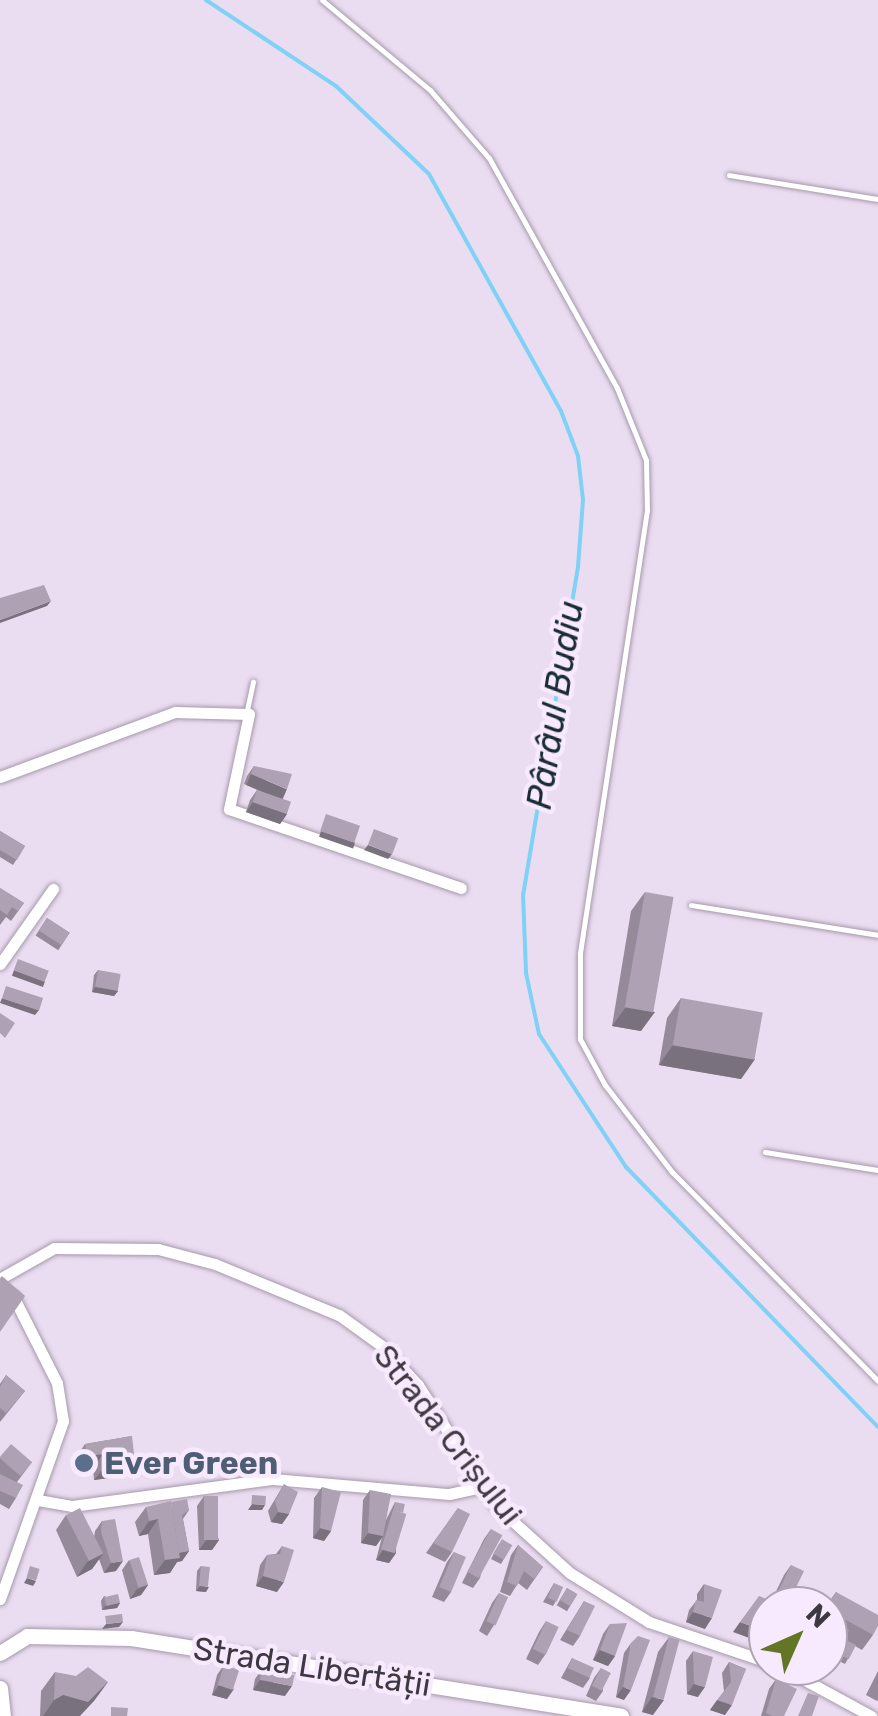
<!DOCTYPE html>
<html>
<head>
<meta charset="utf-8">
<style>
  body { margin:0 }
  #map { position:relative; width:878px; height:1716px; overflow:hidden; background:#ebddf1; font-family:Rubik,sans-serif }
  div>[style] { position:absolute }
  .stream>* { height:4px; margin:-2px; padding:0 2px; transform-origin:2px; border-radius:2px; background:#7fd1f6 }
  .roads { filter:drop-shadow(0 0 2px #a699ac) drop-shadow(0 0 2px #a699ac) }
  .service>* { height:5px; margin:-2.5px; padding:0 2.5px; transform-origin:2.5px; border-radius:2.5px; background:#fff }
  .minor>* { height:11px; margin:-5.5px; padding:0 5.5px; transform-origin:5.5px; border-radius:5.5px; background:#fff }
  .secondary>* { height:15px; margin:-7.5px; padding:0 7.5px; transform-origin:7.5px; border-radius:7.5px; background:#fff }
  .wall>* { inset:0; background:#958a9a; transform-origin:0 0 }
  .shaded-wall>* { inset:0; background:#79717d; transform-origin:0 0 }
  .building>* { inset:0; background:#ada1b3; transform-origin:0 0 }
  .dots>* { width:28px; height:28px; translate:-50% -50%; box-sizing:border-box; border:5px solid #f8eafe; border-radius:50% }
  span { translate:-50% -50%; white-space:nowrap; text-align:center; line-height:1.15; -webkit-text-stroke:9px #f8eafe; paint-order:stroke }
  .street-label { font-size:32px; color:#3e3940 }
  .service-label { font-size:32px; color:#4e5e75; font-weight:700 }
  .left { translate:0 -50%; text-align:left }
  .water-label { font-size:35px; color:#192c35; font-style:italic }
  .north { position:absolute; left:748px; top:1586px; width:100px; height:100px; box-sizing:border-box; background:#f8eafe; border:2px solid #aea3b2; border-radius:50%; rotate:45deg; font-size:28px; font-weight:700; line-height:40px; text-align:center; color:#3e3940 }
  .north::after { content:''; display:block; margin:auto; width:35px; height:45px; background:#627626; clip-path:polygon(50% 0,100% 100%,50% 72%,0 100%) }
</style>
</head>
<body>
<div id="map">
  <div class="stream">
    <div style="left:206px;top:0;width:156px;rotate:33.5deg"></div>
    <div style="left:336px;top:86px;width:128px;rotate:43.4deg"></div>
    <div style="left:429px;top:174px;width:271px;rotate:60.9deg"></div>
    <div style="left:561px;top:411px;width:48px;rotate:69.3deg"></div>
    <div style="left:578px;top:456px;width:44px;rotate:83.5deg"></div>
    <div style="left:583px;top:500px;width:67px;rotate:94.3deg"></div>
    <div style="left:578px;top:567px;width:332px;rotate:99.5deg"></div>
    <div style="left:523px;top:894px;width:79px;rotate:87.8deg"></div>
    <div style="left:526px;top:973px;width:62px;rotate:78deg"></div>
    <div style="left:539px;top:1034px;width:159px;rotate:56.8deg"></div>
    <div style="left:626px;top:1167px;width:362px;rotate:45.9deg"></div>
  </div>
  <div class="roads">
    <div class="service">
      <div style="left:322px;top:0;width:141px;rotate:39.8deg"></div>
      <div style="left:430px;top:90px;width:90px;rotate:49.1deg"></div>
      <div style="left:489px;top:158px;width:263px;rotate:60.9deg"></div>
      <div style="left:617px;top:388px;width:78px;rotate:68.1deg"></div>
      <div style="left:646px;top:460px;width:50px;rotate:88.9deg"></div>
      <div style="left:647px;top:510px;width:448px;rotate:98.6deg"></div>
      <div style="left:580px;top:953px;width:86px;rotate:90deg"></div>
      <div style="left:580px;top:1039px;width:52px;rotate:61.5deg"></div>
      <div style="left:605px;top:1085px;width:110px;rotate:52.4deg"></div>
      <div style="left:672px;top:1172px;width:293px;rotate:45.4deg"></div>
      <div style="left:729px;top:175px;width:151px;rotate:9.2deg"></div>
      <div style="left:247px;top:710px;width:29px;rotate:-78deg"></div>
      <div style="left:691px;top:905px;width:189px;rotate:9.1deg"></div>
      <div style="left:765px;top:1152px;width:114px;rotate:9.1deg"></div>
    </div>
    <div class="minor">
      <div style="left:0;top:777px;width:187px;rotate:-20.4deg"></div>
      <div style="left:175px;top:712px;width:74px;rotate:1.5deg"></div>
      <div style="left:249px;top:714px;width:97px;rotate:101.9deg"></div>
      <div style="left:229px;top:809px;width:245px;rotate:18.8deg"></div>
      <div style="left:0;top:964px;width:92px;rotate:-54.8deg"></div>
      <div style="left:1px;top:1278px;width:61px;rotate:-29.5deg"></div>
      <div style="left:54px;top:1248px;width:104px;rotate:0.6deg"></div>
      <div style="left:158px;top:1249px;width:59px;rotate:14.7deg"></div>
      <div style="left:215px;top:1264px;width:134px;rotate:22.4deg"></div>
      <div style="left:339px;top:1315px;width:53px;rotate:35.8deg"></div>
      <div style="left:382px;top:1346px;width:53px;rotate:47.3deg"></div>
      <div style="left:418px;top:1385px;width:143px;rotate:57.3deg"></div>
      <div style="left:495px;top:1505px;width:101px;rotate:42.2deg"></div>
      <div style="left:570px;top:1573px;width:93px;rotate:31.8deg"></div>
      <div style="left:649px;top:1622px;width:126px;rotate:18.6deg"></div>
      <div style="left:38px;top:1500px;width:35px;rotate:10deg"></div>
      <div style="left:72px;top:1506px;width:203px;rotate:-7.7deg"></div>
      <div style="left:273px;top:1479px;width:177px;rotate:4.9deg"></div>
      <div style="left:449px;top:1494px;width:33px;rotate:-12deg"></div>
      <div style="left:0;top:1599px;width:189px;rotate:-70.5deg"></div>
      <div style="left:63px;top:1421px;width:38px;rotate:-99deg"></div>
      <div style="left:57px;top:1383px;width:97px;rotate:-116.8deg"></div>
      <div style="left:779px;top:1666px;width:105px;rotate:28.5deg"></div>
    </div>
    <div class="secondary">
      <div style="left:0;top:1653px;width:32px;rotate:-32deg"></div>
      <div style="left:27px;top:1636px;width:104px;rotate:1.1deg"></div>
      <div style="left:131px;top:1638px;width:496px;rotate:9deg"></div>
      <div style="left:0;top:1688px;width:28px;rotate:84deg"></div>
    </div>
  </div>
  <div class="wall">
    <div style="clip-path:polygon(254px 766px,280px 798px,287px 814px,280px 824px,246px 812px,250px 800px,257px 790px,267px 794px,244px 784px,247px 776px)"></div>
    <div style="clip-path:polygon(0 831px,25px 846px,13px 865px,0 857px)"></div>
    <div style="clip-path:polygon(0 888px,24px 903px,11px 921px,6px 917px,0 925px)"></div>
    <div style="clip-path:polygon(645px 892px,641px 1031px,612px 1026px,631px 911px)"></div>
    <div style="left:47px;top:918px;width:27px;height:21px;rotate:33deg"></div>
    <div style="clip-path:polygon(98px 970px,118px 991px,114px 996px,92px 992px,94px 975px)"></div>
    <div style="clip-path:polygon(681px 998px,755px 1059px,741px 1079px,659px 1065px,667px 1018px)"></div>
    <div style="clip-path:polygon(6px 1375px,25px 1391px,0 1422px,0 1384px)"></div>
    <div style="clip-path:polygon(132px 1436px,124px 1469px,116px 1468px,109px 1478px,94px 1480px,93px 1469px,77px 1471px,75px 1459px,85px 1444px)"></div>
    <div style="clip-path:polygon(0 1457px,32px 1462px,17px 1482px,16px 1498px,9px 1509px,0 1504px)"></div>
    <div style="clip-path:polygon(284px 1484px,289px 1514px,282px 1524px,271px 1522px,268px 1511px)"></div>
    <div style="clip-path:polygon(322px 1487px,331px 1531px,324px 1541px,313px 1538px,314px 1498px)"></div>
    <div style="clip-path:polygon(370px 1490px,386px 1520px,395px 1502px,396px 1553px,389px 1563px,376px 1560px,382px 1537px,376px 1546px,361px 1543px,363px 1500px)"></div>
    <div style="clip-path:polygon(204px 1496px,219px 1540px,212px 1550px,199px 1550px,197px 1506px)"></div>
    <div style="clip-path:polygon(146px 1507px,189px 1510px,183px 1519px,189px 1551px,182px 1561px,177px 1562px,170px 1573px,154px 1575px,148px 1534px,139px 1536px,135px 1522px)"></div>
    <div style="clip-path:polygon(458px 1508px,452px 1552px,445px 1562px,426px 1553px)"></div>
    <div style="clip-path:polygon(66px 1515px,94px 1537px,95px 1531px,102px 1521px,116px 1571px,104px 1573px,99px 1559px,92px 1569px,77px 1577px,56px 1530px)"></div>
    <div style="clip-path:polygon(491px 1529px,480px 1578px,473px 1588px,462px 1583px,484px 1539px)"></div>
    <div style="clip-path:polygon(499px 1544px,512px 1545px,501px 1564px,491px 1559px)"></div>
    <div style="clip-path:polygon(518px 1545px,543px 1567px,527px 1590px,518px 1583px,510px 1596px,500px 1592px,511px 1555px)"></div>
    <div style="clip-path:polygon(282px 1546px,277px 1592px,256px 1586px,260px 1565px,267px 1555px,276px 1554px)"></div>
    <div style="clip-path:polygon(454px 1552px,451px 1592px,444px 1602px,432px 1597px,447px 1562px)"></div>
    <div style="clip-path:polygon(129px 1560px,148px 1585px,141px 1595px,130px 1599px,122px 1570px)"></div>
    <div style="clip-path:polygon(791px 1565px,787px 1606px,769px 1606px,784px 1575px)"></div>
    <div style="clip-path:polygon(201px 1566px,206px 1592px,196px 1591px,197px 1571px)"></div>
    <div style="clip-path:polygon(554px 1583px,556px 1601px,553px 1606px,543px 1602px)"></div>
    <div style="clip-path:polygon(704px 1584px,705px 1629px,686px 1622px,689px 1610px,697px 1600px,697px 1594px)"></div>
    <div style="left:567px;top:1588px;width:12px;height:20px;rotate:31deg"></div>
    <div style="clip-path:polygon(836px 1592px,873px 1635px,862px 1650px,855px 1646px,845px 1664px,837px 1660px,847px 1642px,844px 1640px,830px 1662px,828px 1661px,828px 1606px,826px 1606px)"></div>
    <div style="clip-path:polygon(499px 1593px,494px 1625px,487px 1636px,479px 1631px,492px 1603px)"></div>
    <div style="clip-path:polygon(104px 1596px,120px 1603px,117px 1608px,102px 1610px,101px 1601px)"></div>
    <div style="clip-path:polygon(584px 1601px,580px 1636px,573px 1646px,560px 1640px)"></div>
    <div style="clip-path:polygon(768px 1608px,768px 1621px,763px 1618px)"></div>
    <div style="clip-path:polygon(546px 1621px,545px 1655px,538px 1665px,526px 1659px,539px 1632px)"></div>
    <div style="clip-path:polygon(610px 1624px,615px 1656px,608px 1666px,593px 1660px,603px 1634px)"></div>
    <div style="clip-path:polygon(669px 1637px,653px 1715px,642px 1712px,658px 1652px)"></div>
    <div style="clip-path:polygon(631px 1643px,624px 1700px,616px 1697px,624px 1653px)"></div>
    <div style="clip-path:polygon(693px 1651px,698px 1697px,687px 1694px,686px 1661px)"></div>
    <div style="clip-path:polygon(572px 1658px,590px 1678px,583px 1688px,561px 1678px)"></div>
    <div style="clip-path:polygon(729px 1662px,746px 1669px,725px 1715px,710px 1710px,724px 1692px,722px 1673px)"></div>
    <div style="clip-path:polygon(224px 1665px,227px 1699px,212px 1695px,217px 1675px)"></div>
    <div style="clip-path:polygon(601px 1668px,603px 1691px,596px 1701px,586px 1696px,594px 1678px)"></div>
    <div style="clip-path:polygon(262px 1669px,285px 1696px,253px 1690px,255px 1679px)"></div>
    <div style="clip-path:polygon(878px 1671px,878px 1700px,877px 1701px,866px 1695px)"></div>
    <div style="clip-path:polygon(55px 1672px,94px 1701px,47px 1716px,40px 1716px,41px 1691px)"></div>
    <div style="clip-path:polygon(776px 1679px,784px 1716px,761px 1716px,769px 1689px)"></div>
  </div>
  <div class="shaded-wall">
    <div style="clip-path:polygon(51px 601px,47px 606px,0 623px,0 620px)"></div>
    <div style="left:251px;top:774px;width:39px;height:12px;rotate:23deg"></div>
    <div style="clip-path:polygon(253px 802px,287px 814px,280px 824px,246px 812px)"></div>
    <div style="left:321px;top:831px;width:36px;height:6px;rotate:19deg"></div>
    <div style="clip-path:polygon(368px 845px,392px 854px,388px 859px,364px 850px)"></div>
    <div style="left:14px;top:970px;width:33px;height:6px;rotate:20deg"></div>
    <div style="clip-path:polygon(95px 987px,118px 991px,114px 996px,92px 992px)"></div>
    <div style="clip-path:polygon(2px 998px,39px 1010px,35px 1015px,0 1003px)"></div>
    <div style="clip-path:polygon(626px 1007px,655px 1012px,641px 1031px,612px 1026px)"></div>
    <div style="clip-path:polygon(673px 1045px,755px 1059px,741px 1079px,659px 1065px)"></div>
    <div style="clip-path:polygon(118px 1451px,134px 1454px,124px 1469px,116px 1468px,109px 1478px,94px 1480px)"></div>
    <div style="clip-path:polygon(103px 1454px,93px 1469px,77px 1471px,87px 1456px)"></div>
    <div style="clip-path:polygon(252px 1504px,265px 1505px,262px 1510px,248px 1510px)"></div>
    <div style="clip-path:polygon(278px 1512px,289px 1514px,282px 1524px,271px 1522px)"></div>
    <div style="clip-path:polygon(158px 1519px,148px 1534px,139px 1536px,149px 1521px)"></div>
    <div style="clip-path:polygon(320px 1528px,331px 1531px,324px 1541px,313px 1538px)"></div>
    <div style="clip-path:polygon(368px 1533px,383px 1536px,376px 1546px,361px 1543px)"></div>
    <div style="clip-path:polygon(206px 1540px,219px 1540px,212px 1550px,199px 1550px)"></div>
    <div style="clip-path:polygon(383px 1550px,396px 1553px,389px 1563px,376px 1560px)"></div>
    <div style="clip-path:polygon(189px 1551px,182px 1561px,177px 1562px,170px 1573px,154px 1575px,165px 1560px,176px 1553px)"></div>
    <div style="clip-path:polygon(103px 1554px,92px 1569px,77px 1577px,87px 1562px)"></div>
    <div style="clip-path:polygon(123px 1561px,116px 1571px,104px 1573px,111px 1563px)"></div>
    <div style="clip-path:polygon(263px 1576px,284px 1582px,277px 1592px,256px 1586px)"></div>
    <div style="clip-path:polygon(27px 1578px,36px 1581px,33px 1586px,24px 1583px)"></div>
    <div style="clip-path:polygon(148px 1585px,141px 1595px,130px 1599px,137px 1589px)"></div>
    <div style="clip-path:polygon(200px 1586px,209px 1587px,206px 1592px,196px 1591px)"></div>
    <div style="clip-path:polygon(120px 1603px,117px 1608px,102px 1610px,106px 1605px)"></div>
    <div style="clip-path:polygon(693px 1612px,712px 1618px,705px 1629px,686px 1622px)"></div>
    <div style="clip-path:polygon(123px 1622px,119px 1627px,102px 1629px,106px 1624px)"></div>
    <div style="clip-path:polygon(740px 1622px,759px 1629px,752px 1639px,733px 1632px)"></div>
    <div style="clip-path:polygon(600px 1650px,615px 1656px,608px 1666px,593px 1660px)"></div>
    <div style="clip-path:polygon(260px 1680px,292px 1686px,285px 1696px,253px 1690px)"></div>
    <div style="clip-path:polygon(108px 1682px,94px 1701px,80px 1716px,43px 1716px,54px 1700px,63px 1695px)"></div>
    <div style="clip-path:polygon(694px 1684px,705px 1687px,698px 1697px,687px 1694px)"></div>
    <div style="clip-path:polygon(219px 1685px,234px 1689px,227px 1699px,212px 1695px)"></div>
    <div style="clip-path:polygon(623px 1687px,631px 1690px,624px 1700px,616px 1697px)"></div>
    <div style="clip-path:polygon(652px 1697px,664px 1700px,653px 1715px,642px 1712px)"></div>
    <div style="clip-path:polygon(717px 1700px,732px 1705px,725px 1715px,710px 1710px)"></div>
  </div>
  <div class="building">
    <div style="clip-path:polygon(44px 585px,51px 601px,0 620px,0 598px)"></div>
    <div style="clip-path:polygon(254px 766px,292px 774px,287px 789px,251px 774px)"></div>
    <div style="left:257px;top:790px;width:36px;height:13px;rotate:19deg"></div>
    <div style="left:326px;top:814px;width:36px;height:18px;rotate:19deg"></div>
    <div style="left:374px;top:829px;width:26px;height:17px;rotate:21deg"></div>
    <div style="clip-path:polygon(0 831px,25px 846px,17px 860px,0 850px)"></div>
    <div style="clip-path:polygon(0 888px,24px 903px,18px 911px,12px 907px,7px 915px,0 910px)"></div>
    <div style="left:645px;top:892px;width:29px;height:117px;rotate:10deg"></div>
    <div style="left:47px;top:918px;width:27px;height:15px;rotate:33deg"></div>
    <div style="left:18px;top:959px;width:33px;height:12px;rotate:21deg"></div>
    <div style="left:98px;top:970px;width:23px;height:17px;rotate:10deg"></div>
    <div style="left:6px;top:986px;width:39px;height:13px;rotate:18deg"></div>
    <div style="left:681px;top:998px;width:83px;height:48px;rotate:10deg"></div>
    <div style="clip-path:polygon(0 1013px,15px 1023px,5px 1038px,0 1033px)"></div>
    <div style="clip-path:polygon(2px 1276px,25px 1296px,0 1332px,0 1278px)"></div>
    <div style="clip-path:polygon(6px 1375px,25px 1391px,6px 1413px,0 1408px,0 1387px)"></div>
    <div style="clip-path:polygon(132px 1436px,134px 1454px,118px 1451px,120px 1463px,105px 1465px,103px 1454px,87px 1456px,85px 1444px)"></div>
    <div style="left:11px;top:1444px;width:28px;height:18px;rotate:41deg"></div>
    <div style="clip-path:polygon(0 1474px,23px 1485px,16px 1498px,0 1491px)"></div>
    <div style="clip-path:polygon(284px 1484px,298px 1492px,289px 1514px,278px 1512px,275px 1501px)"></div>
    <div style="clip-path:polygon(322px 1487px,341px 1492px,331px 1531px,320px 1528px)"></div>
    <div style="clip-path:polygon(370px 1490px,391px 1494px,383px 1536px,368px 1533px)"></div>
    <div style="left:252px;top:1495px;width:14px;height:9px;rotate:4deg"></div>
    <div style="left:204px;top:1496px;width:14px;height:44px"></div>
    <div style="clip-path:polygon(187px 1499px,189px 1510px,182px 1515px,189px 1551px,179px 1553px,171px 1502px)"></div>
    <div style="clip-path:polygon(171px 1501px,180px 1558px,165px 1560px,158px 1519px,149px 1521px,146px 1507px)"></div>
    <div style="left:395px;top:1502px;width:10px;height:9px;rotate:11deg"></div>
    <div style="left:80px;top:1508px;width:51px;height:16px;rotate:63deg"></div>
    <div style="clip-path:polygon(458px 1508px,470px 1514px,452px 1552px,433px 1543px)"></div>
    <div style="left:393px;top:1510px;width:14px;height:41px;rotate:17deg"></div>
    <div style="clip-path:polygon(115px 1519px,123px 1561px,111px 1563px,101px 1532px,102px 1521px)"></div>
    <div style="left:491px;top:1529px;width:13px;height:49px;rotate:29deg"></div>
    <div style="left:502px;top:1539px;width:12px;height:17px;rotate:31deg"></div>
    <div style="clip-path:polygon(518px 1545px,543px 1567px,534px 1579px,524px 1571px,517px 1586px,507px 1582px)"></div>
    <div style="clip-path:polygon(282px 1546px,294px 1550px,284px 1582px,263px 1576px,267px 1555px,280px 1554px)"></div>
    <div style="left:454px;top:1552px;width:13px;height:38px;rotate:23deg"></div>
    <div style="left:139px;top:1557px;width:29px;height:10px;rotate:72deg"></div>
    <div style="clip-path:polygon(791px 1565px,804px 1571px,787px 1606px,771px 1606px)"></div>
    <div style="left:30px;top:1566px;width:10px;height:12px;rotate:17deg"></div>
    <div style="left:201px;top:1566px;width:9px;height:20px;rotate:6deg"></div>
    <div style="left:554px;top:1583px;width:10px;height:16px;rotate:24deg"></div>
    <div style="clip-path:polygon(704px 1584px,722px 1590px,712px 1618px,693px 1612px,696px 1600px,704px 1602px)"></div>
    <div style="left:567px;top:1588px;width:12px;height:14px;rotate:31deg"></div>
    <div style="clip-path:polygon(836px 1592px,878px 1615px,878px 1626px,873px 1635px,828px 1610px,828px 1606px)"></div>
    <div style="left:499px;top:1593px;width:10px;height:31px;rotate:24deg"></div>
    <div style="left:118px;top:1594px;width:9px;height:14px;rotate:77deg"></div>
    <div style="clip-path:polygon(759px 1596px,769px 1600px,759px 1629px,740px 1622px)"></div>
    <div style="clip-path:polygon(808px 1598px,819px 1603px,817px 1606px,804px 1606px)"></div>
    <div style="clip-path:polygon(584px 1601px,595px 1606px,580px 1636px,567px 1630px)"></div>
    <div style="left:122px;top:1614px;width:8px;height:17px;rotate:83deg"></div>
    <div style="clip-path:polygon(828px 1620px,849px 1630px,841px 1647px,828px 1641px)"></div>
    <div style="left:546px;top:1621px;width:14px;height:31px;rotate:25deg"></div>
    <div style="clip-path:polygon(627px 1623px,615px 1656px,600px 1650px,610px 1624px)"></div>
    <div style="clip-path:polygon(638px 1636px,650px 1640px,631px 1690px,623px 1687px,631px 1643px)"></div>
    <div style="left:669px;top:1637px;width:11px;height:62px;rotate:15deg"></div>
    <div style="left:848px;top:1641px;width:9px;height:16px;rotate:27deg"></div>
    <div style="clip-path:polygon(693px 1651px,713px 1657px,705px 1687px,694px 1684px)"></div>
    <div style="left:572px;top:1658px;width:24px;height:11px;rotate:24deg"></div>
    <div style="clip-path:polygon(729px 1662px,746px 1669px,732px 1705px,717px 1700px,731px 1682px)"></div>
    <div style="left:224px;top:1665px;width:16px;height:21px;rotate:18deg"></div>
    <div style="clip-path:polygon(88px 1667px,108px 1682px,88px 1702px,63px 1695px,54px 1700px,55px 1672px,76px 1676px)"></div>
    <div style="left:601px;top:1668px;width:11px;height:20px;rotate:27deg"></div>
    <div style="left:262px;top:1669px;width:33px;height:11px;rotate:11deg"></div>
    <div style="clip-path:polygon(776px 1679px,797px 1689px,784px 1716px,772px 1716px,766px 1713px)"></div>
    <div style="clip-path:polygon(808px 1693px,819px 1696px,812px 1716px,798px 1716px)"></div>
    <div style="clip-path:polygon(111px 1707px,128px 1708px,127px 1716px,111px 1716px)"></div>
  </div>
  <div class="dots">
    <div style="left:84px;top:1463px;background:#5c6f8a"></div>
  </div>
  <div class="street-label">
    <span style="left:448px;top:1435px;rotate:52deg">Strada Crișului</span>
    <span style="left:312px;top:1667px;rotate:9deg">Strada Libertății</span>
  </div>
  <div class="service-label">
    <span class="left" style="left:104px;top:1463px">Ever Green</span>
  </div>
  <div class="water-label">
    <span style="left:555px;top:705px;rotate:-81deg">Pârâul Budiu</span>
  </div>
  <div class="north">N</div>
</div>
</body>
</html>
